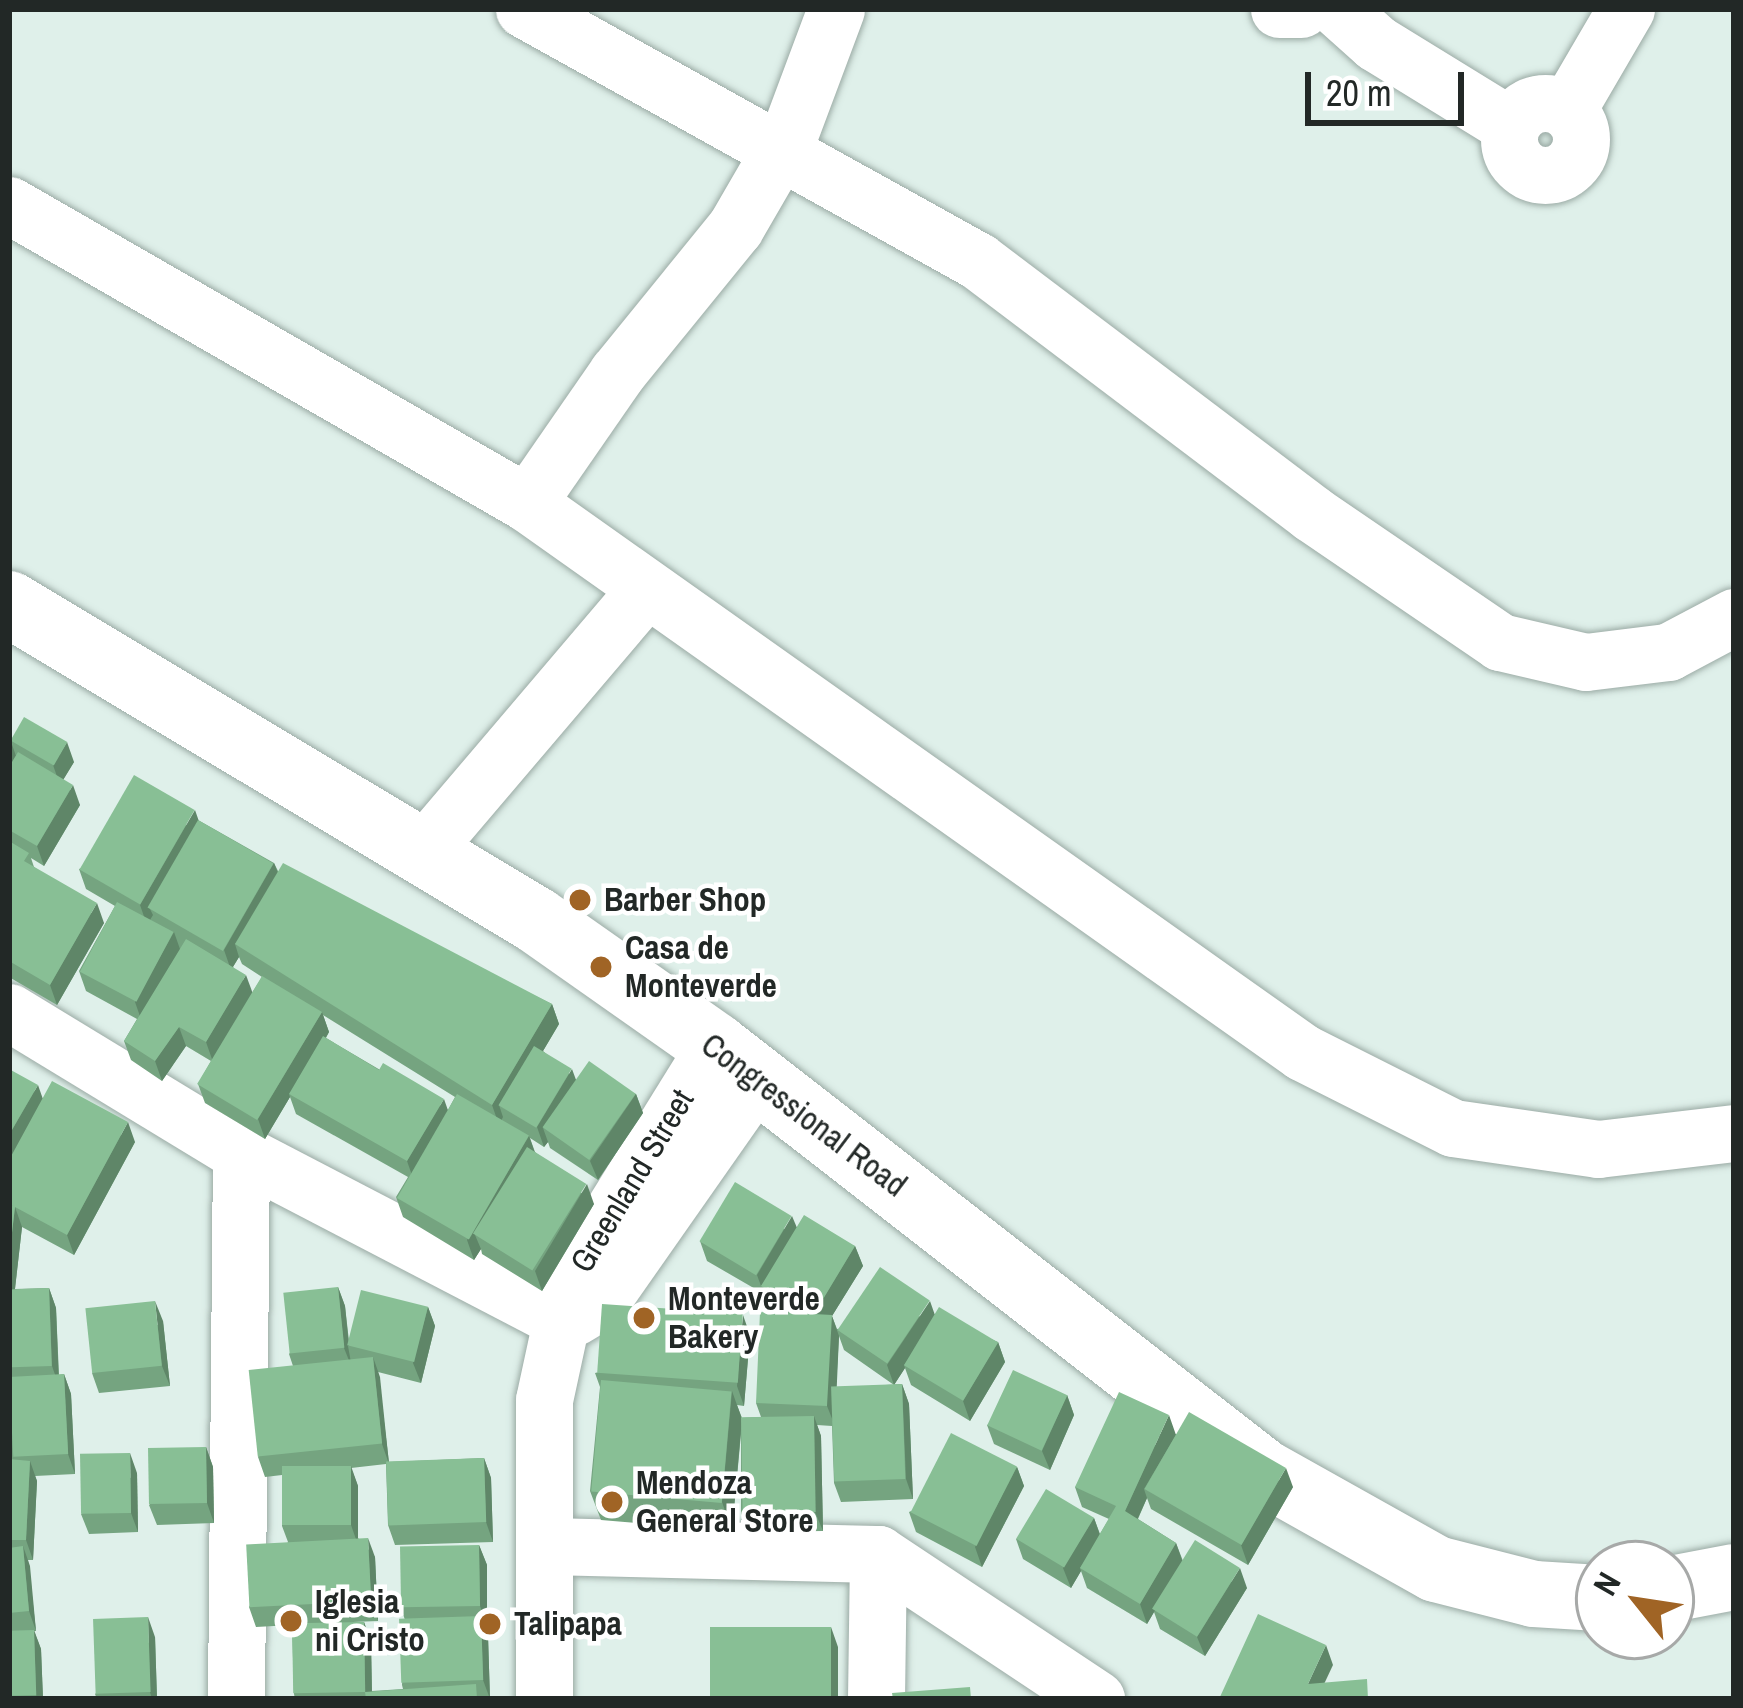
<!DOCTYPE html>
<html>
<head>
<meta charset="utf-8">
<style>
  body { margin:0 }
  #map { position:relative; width:1743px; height:1708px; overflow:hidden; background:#dff0ea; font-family:"Archivo Narrow",sans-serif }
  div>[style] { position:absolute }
  .roads { filter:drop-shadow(0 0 3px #9baba5) drop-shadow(0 0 3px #9baba5) }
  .street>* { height:57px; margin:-28.5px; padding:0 28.5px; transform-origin:28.5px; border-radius:28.5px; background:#fff }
  .street>.ring { margin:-28.5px; padding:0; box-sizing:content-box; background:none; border:57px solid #fff; border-radius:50% }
  .secondary>* { height:66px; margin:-33px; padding:0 33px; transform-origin:33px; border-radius:33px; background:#fff }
  .wall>* { inset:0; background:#75a480 }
  .shaded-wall>* { inset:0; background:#5f8668 }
  .building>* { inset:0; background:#88bf95; transform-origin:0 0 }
  .dots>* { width:33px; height:33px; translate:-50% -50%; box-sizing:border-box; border:6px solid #fff; border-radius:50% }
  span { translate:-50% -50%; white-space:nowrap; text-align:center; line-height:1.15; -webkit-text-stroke:9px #fff; paint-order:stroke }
  .poi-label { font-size:33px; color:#222826; font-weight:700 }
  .left { translate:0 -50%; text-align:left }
  .street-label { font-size:33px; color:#222826 }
  .frame { position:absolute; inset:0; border:12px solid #222826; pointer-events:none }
  .north { position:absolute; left:1575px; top:1540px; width:120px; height:120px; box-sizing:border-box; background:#fff; border:3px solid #a7a9a8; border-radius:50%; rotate:300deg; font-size:33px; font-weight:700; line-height:48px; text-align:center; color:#222826 }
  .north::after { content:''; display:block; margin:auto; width:42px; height:54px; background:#a06425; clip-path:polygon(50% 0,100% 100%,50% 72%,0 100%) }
  .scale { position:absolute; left:1305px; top:72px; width:159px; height:54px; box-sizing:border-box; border:6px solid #222826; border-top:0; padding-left:15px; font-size:36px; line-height:42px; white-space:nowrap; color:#222826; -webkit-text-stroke:9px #fff; paint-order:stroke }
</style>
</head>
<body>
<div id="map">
  <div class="roads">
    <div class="street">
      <div style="left:524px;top:9px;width:519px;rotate:29.03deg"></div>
      <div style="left:978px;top:261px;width:418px;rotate:37.1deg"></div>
      <div style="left:1311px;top:513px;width:229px;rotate:34.3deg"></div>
      <div style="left:1500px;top:642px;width:88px;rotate:13.1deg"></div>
      <div style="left:1586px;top:662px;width:83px;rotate:-7deg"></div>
      <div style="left:1668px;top:652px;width:75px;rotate:-27.9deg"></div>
      <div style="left:1279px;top:9px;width:22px"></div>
      <div style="left:1338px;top:9px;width:51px;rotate:41.8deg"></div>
      <div style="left:1376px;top:43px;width:158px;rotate:31.6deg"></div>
      <div class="ring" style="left:1509px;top:103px;width:15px;height:15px"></div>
      <div style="left:1567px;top:110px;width:117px;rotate:-59.7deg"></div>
      <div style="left:9px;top:205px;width:598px;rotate:29.91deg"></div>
      <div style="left:527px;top:503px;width:950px;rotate:35.31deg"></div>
      <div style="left:1302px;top:1052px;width:169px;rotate:26.7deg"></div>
      <div style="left:1453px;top:1128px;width:147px;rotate:8.2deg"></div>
      <div style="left:1598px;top:1149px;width:137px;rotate:-6.7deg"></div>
      <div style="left:527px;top:503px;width:158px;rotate:-55.3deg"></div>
      <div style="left:617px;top:373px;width:187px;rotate:-50.9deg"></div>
      <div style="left:735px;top:228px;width:108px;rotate:-59.9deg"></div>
      <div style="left:789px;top:135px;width:134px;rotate:-69.5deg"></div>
      <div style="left:425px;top:849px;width:341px;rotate:-49.6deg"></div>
      <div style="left:9px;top:1012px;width:271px;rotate:31.3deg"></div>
      <div style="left:241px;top:1153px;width:366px;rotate:27.5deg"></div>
      <div style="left:574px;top:1317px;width:31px;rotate:-31deg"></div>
      <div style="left:601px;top:1301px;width:272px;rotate:-55deg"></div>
      <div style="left:546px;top:1546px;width:332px;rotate:1.4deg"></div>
      <div style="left:878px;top:1554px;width:262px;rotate:33.6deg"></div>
      <div style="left:236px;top:1699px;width:546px;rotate:-89.48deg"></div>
      <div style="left:544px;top:1699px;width:299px;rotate:-90deg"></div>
      <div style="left:544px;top:1400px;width:123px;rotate:-77.8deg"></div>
      <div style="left:570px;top:1280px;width:275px;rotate:-58.2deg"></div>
      <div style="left:876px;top:1699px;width:145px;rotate:-89.2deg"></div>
    </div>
    <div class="secondary">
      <div style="left:9px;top:604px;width:614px;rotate:30.95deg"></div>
      <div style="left:536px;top:920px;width:219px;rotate:35.1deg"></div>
      <div style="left:715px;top:1046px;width:694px;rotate:37.86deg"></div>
      <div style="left:1263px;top:1472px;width:198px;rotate:29.3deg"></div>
      <div style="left:1436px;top:1569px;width:101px;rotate:14.3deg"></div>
      <div style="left:1534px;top:1594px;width:65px;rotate:3.5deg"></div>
      <div style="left:1671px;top:1589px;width:64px;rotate:-10.8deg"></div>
    </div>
  </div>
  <div class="wall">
    <div style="clip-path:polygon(9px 736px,11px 740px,74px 762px,63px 780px,80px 805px,44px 866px,31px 858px,34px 867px,104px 923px,57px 1005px,9px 977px)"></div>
    <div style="clip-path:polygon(evenodd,198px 820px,274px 863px,278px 871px,552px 1004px,559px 1024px,543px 1051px,576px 1080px,636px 1094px,643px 1113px,598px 1180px,550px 1148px,548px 1142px,544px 1147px,530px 1138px,535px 1152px,594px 1204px,542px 1291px,482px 1254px,481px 1249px,474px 1260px,403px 1217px,396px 1197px,408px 1177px,296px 1114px,290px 1097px,265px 1139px,205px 1103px,198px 1084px,211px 1061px,186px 1046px,162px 1081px,131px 1060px,124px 1041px,137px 1019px,86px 991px,79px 971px,115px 906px,86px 889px,79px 869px,198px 820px,239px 957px,242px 964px,262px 977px,252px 993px,233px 967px,239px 957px,198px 820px,323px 1015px,455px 1097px,448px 1110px,326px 1038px,329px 1032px,323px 1015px)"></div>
    <div style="clip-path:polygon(9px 1069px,42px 1098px,135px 1142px,74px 1255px,22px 1227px,15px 1289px,49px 1288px,56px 1308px,59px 1375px,64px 1374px,71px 1394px,75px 1474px,35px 1476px,37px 1481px,33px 1560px,28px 1560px,36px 1631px,34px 1631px,41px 1649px,43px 1699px,9px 1699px)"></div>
    <div style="clip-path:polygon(797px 1227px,855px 1246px,863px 1266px,832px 1316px,837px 1329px,934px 1314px,998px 1342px,1005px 1362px,970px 1421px,911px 1385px,905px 1368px,894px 1385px,844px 1350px,839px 1336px,836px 1388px,902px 1384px,909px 1404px,913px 1499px,841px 1502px,834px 1483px,832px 1426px,817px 1425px,821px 1436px,823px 1531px,748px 1532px,741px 1513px,741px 1434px,732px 1531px,601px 1520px,590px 1491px,600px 1387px,595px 1373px,750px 1335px,744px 1406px,737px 1405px,742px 1418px,761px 1417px,756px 1403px,779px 1313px,768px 1306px,764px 1294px,707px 1261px,700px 1241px)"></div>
    <div style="clip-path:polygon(338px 1287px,345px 1306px,349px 1341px,428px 1307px,435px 1326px,421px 1383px,378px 1372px,389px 1462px,484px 1458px,491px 1478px,493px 1542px,395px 1545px,388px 1525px,386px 1464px,351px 1468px,358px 1486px,358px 1538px,375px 1557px,378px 1621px,353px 1622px,364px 1622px,371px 1642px,372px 1691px,403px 1689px,402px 1685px,405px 1620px,401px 1608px,479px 1545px,487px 1565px,487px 1626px,484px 1626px,488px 1636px,490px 1699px,295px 1699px,294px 1694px,292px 1625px,256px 1627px,249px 1607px,288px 1542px,282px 1526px,282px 1475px,265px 1477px,258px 1457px,293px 1366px,289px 1354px)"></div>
    <div style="clip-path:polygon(163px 1321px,170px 1386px,99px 1393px,92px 1373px)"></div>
    <div style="clip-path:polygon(1067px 1395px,1074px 1415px,1050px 1470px,994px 1444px,987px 1425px)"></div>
    <div style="clip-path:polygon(1176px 1434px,1293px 1487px,1248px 1565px,1151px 1509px,1147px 1498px,1138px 1519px,1176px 1543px,1183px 1561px,1247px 1588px,1205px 1656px,1160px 1629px,1154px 1612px,1147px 1624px,1087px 1588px,1081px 1571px,1071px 1588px,1023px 1559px,1016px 1539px,1094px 1518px,1100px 1534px,1109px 1519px,1082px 1507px,1075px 1487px)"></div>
    <div style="clip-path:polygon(206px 1447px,213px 1467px,214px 1523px,157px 1525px,149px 1505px)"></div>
    <div style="clip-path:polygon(1017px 1467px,1024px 1486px,982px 1567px,916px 1532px,909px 1512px)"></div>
    <div style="clip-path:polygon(137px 1473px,138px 1532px,89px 1534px,81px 1514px)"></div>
    <div style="clip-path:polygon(155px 1637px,157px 1699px,97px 1699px,95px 1694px)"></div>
  </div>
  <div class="shaded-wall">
    <div style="clip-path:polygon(9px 736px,16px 756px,9px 770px)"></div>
    <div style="clip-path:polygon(67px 742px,74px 762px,60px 785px,53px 765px)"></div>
    <div style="clip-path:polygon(73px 785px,80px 805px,44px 866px,37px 846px)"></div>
    <div style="clip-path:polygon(195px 810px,202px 830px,150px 909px,153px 915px,147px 925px,140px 905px)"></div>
    <div style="clip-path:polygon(274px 863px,282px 883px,235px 944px,239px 957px,231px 970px,224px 950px)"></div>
    <div style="clip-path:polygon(97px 903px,104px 923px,57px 1005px,50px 985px)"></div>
    <div style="clip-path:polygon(174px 932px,181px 952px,142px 1022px,135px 1002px)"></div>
    <div style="clip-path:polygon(246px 975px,253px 994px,213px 1062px,206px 1042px)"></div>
    <div style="clip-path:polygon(552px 1004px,559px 1024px,508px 1110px,499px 1105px,503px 1117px,499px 1125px,492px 1105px)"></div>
    <div style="clip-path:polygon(322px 1012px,329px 1032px,291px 1095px,289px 1094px,290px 1097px,265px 1139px,258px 1119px)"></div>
    <div style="clip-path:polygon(179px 1027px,186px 1046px,162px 1081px,155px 1061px)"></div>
    <div style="clip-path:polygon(572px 1069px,579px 1088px,543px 1128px,548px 1142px,544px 1147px,537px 1127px)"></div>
    <div style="clip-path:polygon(38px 1085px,45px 1105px,9px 1168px,9px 1135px)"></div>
    <div style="clip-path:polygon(636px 1094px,643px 1113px,598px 1180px,590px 1161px)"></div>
    <div style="clip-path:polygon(444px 1099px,451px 1119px,414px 1181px,407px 1161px)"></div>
    <div style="clip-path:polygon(128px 1122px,135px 1142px,74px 1255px,67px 1235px)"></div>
    <div style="clip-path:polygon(529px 1136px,536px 1156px,475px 1235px,481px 1249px,474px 1260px,467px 1240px)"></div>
    <div style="clip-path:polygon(587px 1184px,594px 1204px,542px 1291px,535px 1271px)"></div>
    <div style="clip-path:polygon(15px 1207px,22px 1227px,13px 1306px,9px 1295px,9px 1258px)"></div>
    <div style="clip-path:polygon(792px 1216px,800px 1235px,761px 1286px,757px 1275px)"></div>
    <div style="clip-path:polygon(855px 1246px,863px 1266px,832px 1316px,839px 1336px,835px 1426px,827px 1406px,814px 1314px)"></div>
    <div style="clip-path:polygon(338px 1287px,345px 1306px,349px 1346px,348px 1346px,352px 1368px,344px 1348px)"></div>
    <div style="clip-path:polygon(49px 1288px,56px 1308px,59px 1386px,52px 1366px)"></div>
    <div style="clip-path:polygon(155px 1301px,163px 1321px,170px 1386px,162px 1366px)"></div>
    <div style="clip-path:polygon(930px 1301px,937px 1321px,904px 1365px,905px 1368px,894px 1385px,887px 1365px)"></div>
    <div style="clip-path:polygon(428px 1307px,435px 1326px,421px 1383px,413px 1363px)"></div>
    <div style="clip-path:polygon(743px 1315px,750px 1335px,744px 1406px,737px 1386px)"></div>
    <div style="clip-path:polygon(998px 1342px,1005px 1362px,970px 1421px,963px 1401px)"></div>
    <div style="clip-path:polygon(373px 1357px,380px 1377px,389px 1464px,382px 1444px)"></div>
    <div style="clip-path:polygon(64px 1374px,71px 1394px,75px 1474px,68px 1454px)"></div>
    <div style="clip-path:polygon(902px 1384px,909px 1404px,913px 1499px,906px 1479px)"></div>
    <div style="clip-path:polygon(732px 1391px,742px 1419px,732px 1531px,722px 1502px)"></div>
    <div style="clip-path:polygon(1067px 1395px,1074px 1415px,1050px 1470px,1042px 1451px)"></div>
    <div style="clip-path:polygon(1169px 1415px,1176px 1435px,1144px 1489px,1147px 1498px,1132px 1531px,1125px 1511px)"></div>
    <div style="clip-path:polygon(814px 1416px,821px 1436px,823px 1531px,815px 1512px)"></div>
    <div style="clip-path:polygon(206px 1447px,213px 1467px,214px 1523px,207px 1503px)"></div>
    <div style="clip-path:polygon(130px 1453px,137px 1473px,138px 1532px,131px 1513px)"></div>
    <div style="clip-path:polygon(484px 1458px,491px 1478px,493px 1542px,486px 1522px)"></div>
    <div style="clip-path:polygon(30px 1461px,37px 1481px,33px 1560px,26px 1540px)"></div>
    <div style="clip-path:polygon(351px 1466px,358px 1486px,358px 1545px,351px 1525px)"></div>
    <div style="clip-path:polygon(1017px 1467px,1024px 1486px,982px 1567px,975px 1547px)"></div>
    <div style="clip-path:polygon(1286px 1468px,1293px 1487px,1248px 1565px,1241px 1545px)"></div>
    <div style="clip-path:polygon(1094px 1518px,1101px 1538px,1080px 1568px,1081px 1571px,1071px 1588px,1063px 1568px)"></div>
    <div style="clip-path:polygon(368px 1538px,375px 1557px,378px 1621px,371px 1601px)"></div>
    <div style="clip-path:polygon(1176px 1543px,1183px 1563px,1147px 1624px,1140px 1604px)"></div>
    <div style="clip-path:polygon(479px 1545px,487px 1565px,487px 1626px,480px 1606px)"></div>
    <div style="clip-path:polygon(23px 1546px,30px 1566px,36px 1631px,29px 1611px)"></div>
    <div style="clip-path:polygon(1240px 1568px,1247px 1588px,1205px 1656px,1197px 1637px)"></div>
    <div style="clip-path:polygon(481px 1616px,488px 1636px,490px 1699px,483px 1680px)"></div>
    <div style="clip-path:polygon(148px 1617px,155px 1637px,157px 1699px,152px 1699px,150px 1692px)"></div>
    <div style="clip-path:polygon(364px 1622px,371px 1642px,372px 1699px,365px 1692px)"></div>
    <div style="clip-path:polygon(831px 1627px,838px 1647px,838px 1699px,831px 1699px)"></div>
    <div style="clip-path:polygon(34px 1630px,41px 1649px,43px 1699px,38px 1699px,36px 1695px)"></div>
    <div style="clip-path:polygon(1326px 1645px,1333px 1665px,1317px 1699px,1308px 1684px)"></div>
  </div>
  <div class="building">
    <div style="left:24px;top:717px;width:50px;height:27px;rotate:30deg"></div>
    <div style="clip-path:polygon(18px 752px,73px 785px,37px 846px,9px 830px,9px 767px)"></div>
    <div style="left:134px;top:775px;width:70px;height:109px;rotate:30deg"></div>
    <div style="left:198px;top:820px;width:87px;height:101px;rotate:30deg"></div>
    <div style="clip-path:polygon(9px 841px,29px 853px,24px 861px,97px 903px,50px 985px,9px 961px)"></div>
    <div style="clip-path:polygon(283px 863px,552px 1004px,492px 1105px,235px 944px)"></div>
    <div style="left:117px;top:902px;width:64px;height:79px;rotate:28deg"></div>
    <div style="clip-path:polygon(186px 939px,246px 975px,206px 1042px,179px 1027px,155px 1061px,124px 1041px)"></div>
    <div style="left:262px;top:976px;width:70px;height:126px;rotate:31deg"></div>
    <div style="clip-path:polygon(323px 1036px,379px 1070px,383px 1063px,444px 1099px,407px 1161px,289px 1094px)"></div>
    <div style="left:534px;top:1046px;width:44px;height:69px;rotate:31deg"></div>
    <div style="left:589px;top:1061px;width:57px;height:81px;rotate:35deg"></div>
    <div style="clip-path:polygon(9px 1069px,38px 1085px,9px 1135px)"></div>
    <div style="clip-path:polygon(52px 1081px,128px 1122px,67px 1235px,15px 1207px,9px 1258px,9px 1205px,13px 1206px,9px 1204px,9px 1160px)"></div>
    <div style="left:457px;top:1094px;width:83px;height:120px;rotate:30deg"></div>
    <div style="left:527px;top:1147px;width:70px;height:102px;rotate:32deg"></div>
    <div style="left:735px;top:1182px;width:66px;height:69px;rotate:31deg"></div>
    <div style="clip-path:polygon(804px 1215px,855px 1246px,814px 1314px,832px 1315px,827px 1406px,756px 1403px,760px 1312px,806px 1314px,761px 1286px)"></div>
    <div style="left:880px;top:1267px;width:60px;height:76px;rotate:34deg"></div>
    <div style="left:338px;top:1287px;width:61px;height:55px;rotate:84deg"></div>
    <div style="left:49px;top:1288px;width:78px;height:40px;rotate:88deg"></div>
    <div style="left:361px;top:1290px;width:69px;height:57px;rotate:14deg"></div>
    <div style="left:155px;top:1301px;width:65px;height:70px;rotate:84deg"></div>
    <div style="left:602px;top:1304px;width:141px;height:69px;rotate:4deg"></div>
    <div style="left:939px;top:1307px;width:69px;height:68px;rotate:31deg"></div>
    <div style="left:373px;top:1357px;width:87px;height:125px;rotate:84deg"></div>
    <div style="left:1013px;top:1370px;width:60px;height:61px;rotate:25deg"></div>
    <div style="left:64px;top:1374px;width:80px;height:55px;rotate:87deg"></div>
    <div style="left:601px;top:1380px;width:131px;height:112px;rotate:5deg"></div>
    <div style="left:902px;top:1384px;width:95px;height:71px;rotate:88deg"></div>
    <div style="clip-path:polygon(1119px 1392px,1169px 1415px,1125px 1511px,1176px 1543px,1140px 1604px,1080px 1568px,1116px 1506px,1075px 1487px)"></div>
    <div style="left:1189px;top:1412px;width:112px;height:89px;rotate:30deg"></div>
    <div style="left:814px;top:1416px;width:96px;height:73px;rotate:89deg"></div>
    <div style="left:951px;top:1433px;width:74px;height:89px;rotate:27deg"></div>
    <div style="left:206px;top:1447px;width:56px;height:58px;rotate:89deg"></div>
    <div style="left:130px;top:1453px;width:60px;height:50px;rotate:89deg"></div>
    <div style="left:484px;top:1458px;width:64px;height:98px;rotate:88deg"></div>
    <div style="clip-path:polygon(9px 1459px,30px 1461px,26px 1540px,9px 1540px)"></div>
    <div style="left:351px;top:1466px;width:59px;height:69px;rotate:90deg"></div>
    <div style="left:1046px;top:1489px;width:56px;height:58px;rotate:31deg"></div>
    <div style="left:368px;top:1538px;width:63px;height:122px;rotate:87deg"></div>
    <div style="left:1195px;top:1540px;width:53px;height:81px;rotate:32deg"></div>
    <div style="left:479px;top:1545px;width:61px;height:79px;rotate:89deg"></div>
    <div style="clip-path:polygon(23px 1546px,29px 1611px,9px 1613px,9px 1548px)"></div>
    <div style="clip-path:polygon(1258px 1614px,1326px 1645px,1308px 1684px,1367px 1679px,1368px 1699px,1219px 1699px)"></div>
    <div style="left:481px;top:1616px;width:64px;height:82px;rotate:88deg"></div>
    <div style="left:148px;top:1617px;width:75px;height:55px;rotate:88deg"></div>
    <div style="left:364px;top:1622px;width:70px;height:72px;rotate:89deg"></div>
    <div style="left:831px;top:1627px;width:72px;height:121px;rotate:90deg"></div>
    <div style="left:34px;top:1630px;width:65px;height:25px;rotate:88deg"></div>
    <div style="clip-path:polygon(476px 1684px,477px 1699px,366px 1699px,365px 1692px)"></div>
    <div style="clip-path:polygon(970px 1687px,971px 1699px,893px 1699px,892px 1693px)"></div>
  </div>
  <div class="dots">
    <div style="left:580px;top:900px;background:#a06425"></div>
    <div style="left:601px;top:967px;background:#a06425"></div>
    <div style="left:644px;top:1318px;background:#a06425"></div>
    <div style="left:612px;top:1502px;background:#a06425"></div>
    <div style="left:291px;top:1621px;background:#a06425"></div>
    <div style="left:490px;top:1624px;background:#a06425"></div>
  </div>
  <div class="poi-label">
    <span class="left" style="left:604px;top:900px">Barber Shop</span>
    <span class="left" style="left:625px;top:967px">Casa de<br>Monteverde</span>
    <span class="left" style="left:668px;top:1318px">Monteverde<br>Bakery</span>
    <span class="left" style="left:636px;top:1502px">Mendoza<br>General Store</span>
    <span class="left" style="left:315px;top:1621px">Iglesia<br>ni Cristo</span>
    <span class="left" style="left:514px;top:1624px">Talipapa</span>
  </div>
  <div class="street-label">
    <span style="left:804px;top:1115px;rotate:37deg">Congressional Road</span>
    <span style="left:632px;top:1181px;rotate:-59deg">Greenland Street</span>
  </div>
  <div class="frame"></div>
  <div class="north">N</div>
  <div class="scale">20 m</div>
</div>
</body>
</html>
